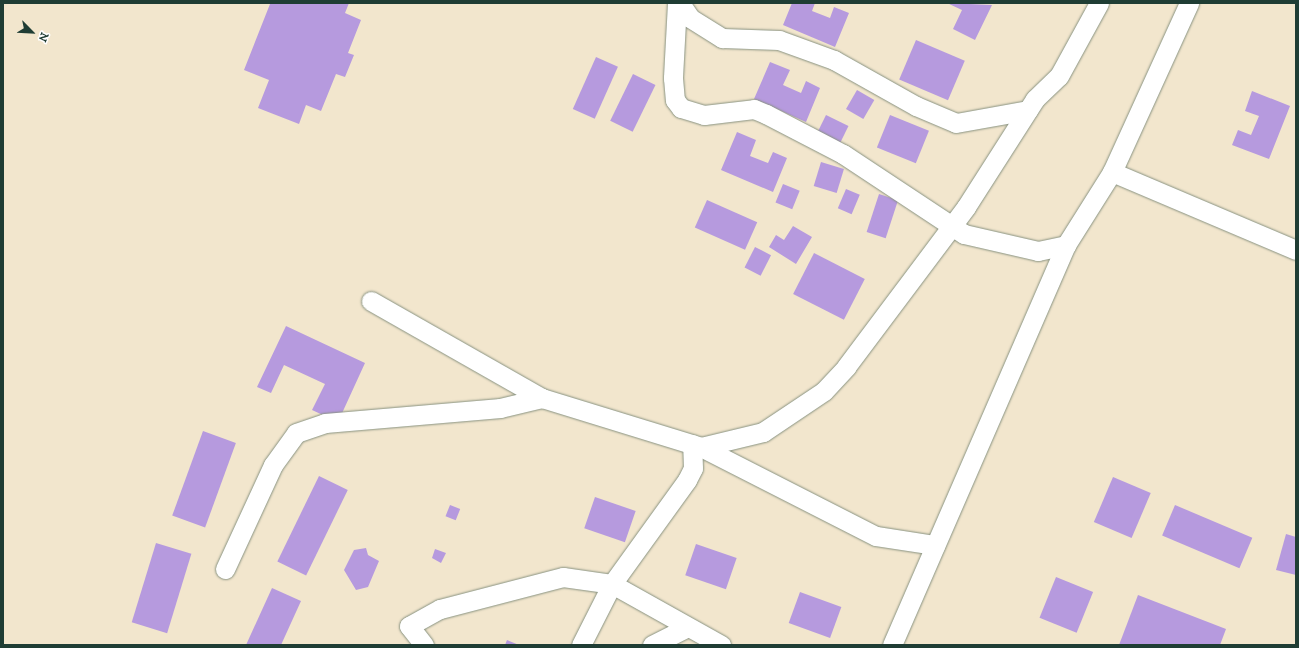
<!DOCTYPE html>
<html>
<head>
<meta charset="utf-8">
<style>
  body { margin:0 }
  #map { position:relative; width:1299px; height:648px; overflow:hidden; background:#f2e6cd; font-family:"IM FELL DW Pica",serif }
  div>[style] { position:absolute }
  .building>* { inset:0; background:#b69ade; transform-origin:0 0 }
  .roads { filter:drop-shadow(0 0 1px #889280) drop-shadow(0 0 1px #889280) }
  .minor>* { height:19px; margin:-9.5px; padding:0 9.5px; transform-origin:9.5px; border-radius:9.5px; background:#fff }
  span { translate:-50% -50%; white-space:nowrap; text-align:center; line-height:1.15; -webkit-text-stroke:4px #fff; paint-order:stroke }
  .frame { position:absolute; inset:0; border:4px solid #1f3d34; pointer-events:none }
  .north { position:absolute; left:12px; top:12px; width:40px; height:40px; -webkit-text-stroke:3px #fff; paint-order:stroke; rotate:114deg; font-size:11px; font-weight:700; line-height:16px; text-align:center; color:#1f3d34 }
  .north::after { content:''; display:block; margin:auto; width:14px; height:18px; background:#1f3d34; clip-path:polygon(50% 0,100% 100%,50% 72%,0 100%) }
</style>
</head>
<body>
<div id="map">
  <div class="building">
    <div style="clip-path:polygon(274px 3px,349px 3px,345px 13px,361px 20px,348px 53px,354px 55px,345px 77px,336px 74px,321px 111px,306px 105px,299px 124px,258px 108px,269px 80px,244px 70px,270px 4px)"></div>
    <div style="clip-path:polygon(792px 3px,815px 3px,812px 11px,830px 18px,834px 7px,849px 13px,835px 47px,783px 25px)"></div>
    <div style="clip-path:polygon(947px 3px,992px 5px,975px 40px,953px 29px,962px 10px)"></div>
    <div style="left:916px;top:40px;width:53px;height:43px;rotate:23deg"></div>
    <div style="left:596px;top:57px;width:24px;height:57px;rotate:24deg"></div>
    <div style="clip-path:polygon(770px 62px,790px 70px,783px 85px,801px 93px,806px 81px,820px 88px,806px 122px,754px 99px)"></div>
    <div style="left:633px;top:74px;width:25px;height:52px;rotate:26deg"></div>
    <div style="left:857px;top:90px;width:20px;height:22px;rotate:30deg"></div>
    <div style="clip-path:polygon(1252px 91px,1290px 106px,1269px 159px,1232px 145px,1238px 130px,1251px 135px,1259px 116px,1245px 111px)"></div>
    <div style="left:826px;top:115px;width:25px;height:21px;rotate:26deg"></div>
    <div style="left:890px;top:115px;width:42px;height:35px;rotate:22deg"></div>
    <div style="clip-path:polygon(737px 132px,756px 140px,750px 156px,768px 163px,773px 152px,787px 158px,773px 192px,721px 170px)"></div>
    <div style="left:821px;top:162px;width:24px;height:25px;rotate:17deg"></div>
    <div style="left:783px;top:184px;width:18px;height:20px;rotate:22deg"></div>
    <div style="left:846px;top:189px;width:15px;height:21px;rotate:23deg"></div>
    <div style="left:879px;top:194px;width:20px;height:40px;rotate:18deg"></div>
    <div style="left:707px;top:200px;width:55px;height:30px;rotate:24deg"></div>
    <div style="clip-path:polygon(793px 226px,812px 237px,796px 264px,769px 247px,776px 235px,784px 240px)"></div>
    <div style="left:755px;top:247px;width:18px;height:23px;rotate:27deg"></div>
    <div style="left:814px;top:253px;width:57px;height:46px;rotate:27deg"></div>
    <div style="clip-path:polygon(286px 326px,365px 363px,338px 422px,312px 410px,325px 384px,284px 365px,271px 393px,257px 387px)"></div>
    <div style="left:203px;top:431px;width:35px;height:90px;rotate:20deg"></div>
    <div style="left:319px;top:476px;width:32px;height:95px;rotate:26deg"></div>
    <div style="left:1113px;top:477px;width:41px;height:49px;rotate:23deg"></div>
    <div style="left:595px;top:497px;width:43px;height:33px;rotate:19deg"></div>
    <div style="left:450px;top:505px;width:11px;height:12px;rotate:22deg"></div>
    <div style="left:1175px;top:505px;width:84px;height:33px;rotate:23deg"></div>
    <div style="clip-path:polygon(1286px 534px,1296px 537px,1296px 575px,1276px 570px)"></div>
    <div style="left:156px;top:543px;width:37px;height:83px;rotate:17deg"></div>
    <div style="left:696px;top:544px;width:43px;height:33px;rotate:19deg"></div>
    <div style="clip-path:polygon(366px 548px,368px 555px,379px 561px,368px 587px,356px 590px,344px 570px,354px 550px)"></div>
    <div style="clip-path:polygon(435px 549px,446px 553px,441px 563px,432px 558px)"></div>
    <div style="left:1056px;top:577px;width:40px;height:44px;rotate:22deg"></div>
    <div style="clip-path:polygon(272px 588px,301px 601px,281px 645px,246px 645px)"></div>
    <div style="left:800px;top:592px;width:44px;height:33px;rotate:20deg"></div>
    <div style="clip-path:polygon(1138px 595px,1226px 629px,1220px 645px,1119px 645px)"></div>
    <div style="clip-path:polygon(507px 640px,519px 645px,505px 645px)"></div>
  </div>
  <div class="roads">
    <div class="minor">
      <div style="left:677px;top:3px;width:75px;rotate:93.1deg"></div>
      <div style="left:673px;top:78px;width:22px;rotate:85deg"></div>
      <div style="left:675px;top:100px;width:10px;rotate:53deg"></div>
      <div style="left:681px;top:108px;width:24px;rotate:17deg"></div>
      <div style="left:704px;top:115px;width:50px;rotate:-6.8deg"></div>
      <div style="left:754px;top:109px;width:13px;rotate:23deg"></div>
      <div style="left:766px;top:114px;width:87px;rotate:27.5deg"></div>
      <div style="left:843px;top:154px;width:145px;rotate:33.5deg"></div>
      <div style="left:964px;top:234px;width:76px;rotate:12.9deg"></div>
      <div style="left:1038px;top:251px;width:29px;rotate:-12deg"></div>
      <div style="left:680px;top:3px;width:18px;rotate:56deg"></div>
      <div style="left:690px;top:18px;width:38px;rotate:32deg"></div>
      <div style="left:722px;top:38px;width:57px;rotate:2deg"></div>
      <div style="left:779px;top:40px;width:59px;rotate:20deg"></div>
      <div style="left:834px;top:60px;width:94px;rotate:29.3deg"></div>
      <div style="left:916px;top:106px;width:43px;rotate:23deg"></div>
      <div style="left:956px;top:123px;width:73px;rotate:-10.2deg"></div>
      <div style="left:1112px;top:172px;width:200px;rotate:23deg"></div>
      <div style="left:371px;top:301px;width:197px;rotate:29.6deg"></div>
      <div style="left:542px;top:398px;width:166px;rotate:17.1deg"></div>
      <div style="left:701px;top:447px;width:196px;rotate:27deg"></div>
      <div style="left:876px;top:536px;width:60px;rotate:8.7deg"></div>
      <div style="left:701px;top:447px;width:64px;rotate:-13.6deg"></div>
      <div style="left:763px;top:432px;width:73px;rotate:-33.9deg"></div>
      <div style="left:824px;top:391px;width:33px;rotate:-47deg"></div>
      <div style="left:846px;top:367px;width:200px;rotate:-53.1deg"></div>
      <div style="left:966px;top:207px;width:128px;rotate:-57.4deg"></div>
      <div style="left:1035px;top:99px;width:33px;rotate:-44deg"></div>
      <div style="left:1059px;top:76px;width:83px;rotate:-61.3deg"></div>
      <div style="left:225px;top:569px;width:115px;rotate:-65.2deg"></div>
      <div style="left:273px;top:465px;width:39px;rotate:-54deg"></div>
      <div style="left:296px;top:433px;width:31px;rotate:-19deg"></div>
      <div style="left:325px;top:423px;width:176px;rotate:-4.9deg"></div>
      <div style="left:500px;top:408px;width:43px;rotate:-13.4deg"></div>
      <div style="left:424px;top:645px;width:24px;rotate:-128deg"></div>
      <div style="left:409px;top:626px;width:35px;rotate:-29deg"></div>
      <div style="left:440px;top:609px;width:127px;rotate:-14.6deg"></div>
      <div style="left:563px;top:577px;width:49px;rotate:8.1deg"></div>
      <div style="left:612px;top:584px;width:125px;rotate:29.2deg"></div>
      <div style="left:581px;top:645px;width:68px;rotate:-63.1deg"></div>
      <div style="left:612px;top:584px;width:128px;rotate:-54.2deg"></div>
      <div style="left:687px;top:480px;width:13px;rotate:-63deg"></div>
      <div style="left:693px;top:468px;width:24px;rotate:-92deg"></div>
      <div style="left:652px;top:645px;width:40px;rotate:-26.6deg"></div>
      <div style="left:892px;top:645px;width:436px;rotate:-66.5deg"></div>
      <div style="left:1066px;top:245px;width:86px;rotate:-57.8deg"></div>
      <div style="left:1112px;top:172px;width:186px;rotate:-65.5deg"></div>
    </div>
  </div>
  <div class="frame"></div>
  <div class="north">N</div>
</div>
</body>
</html>
